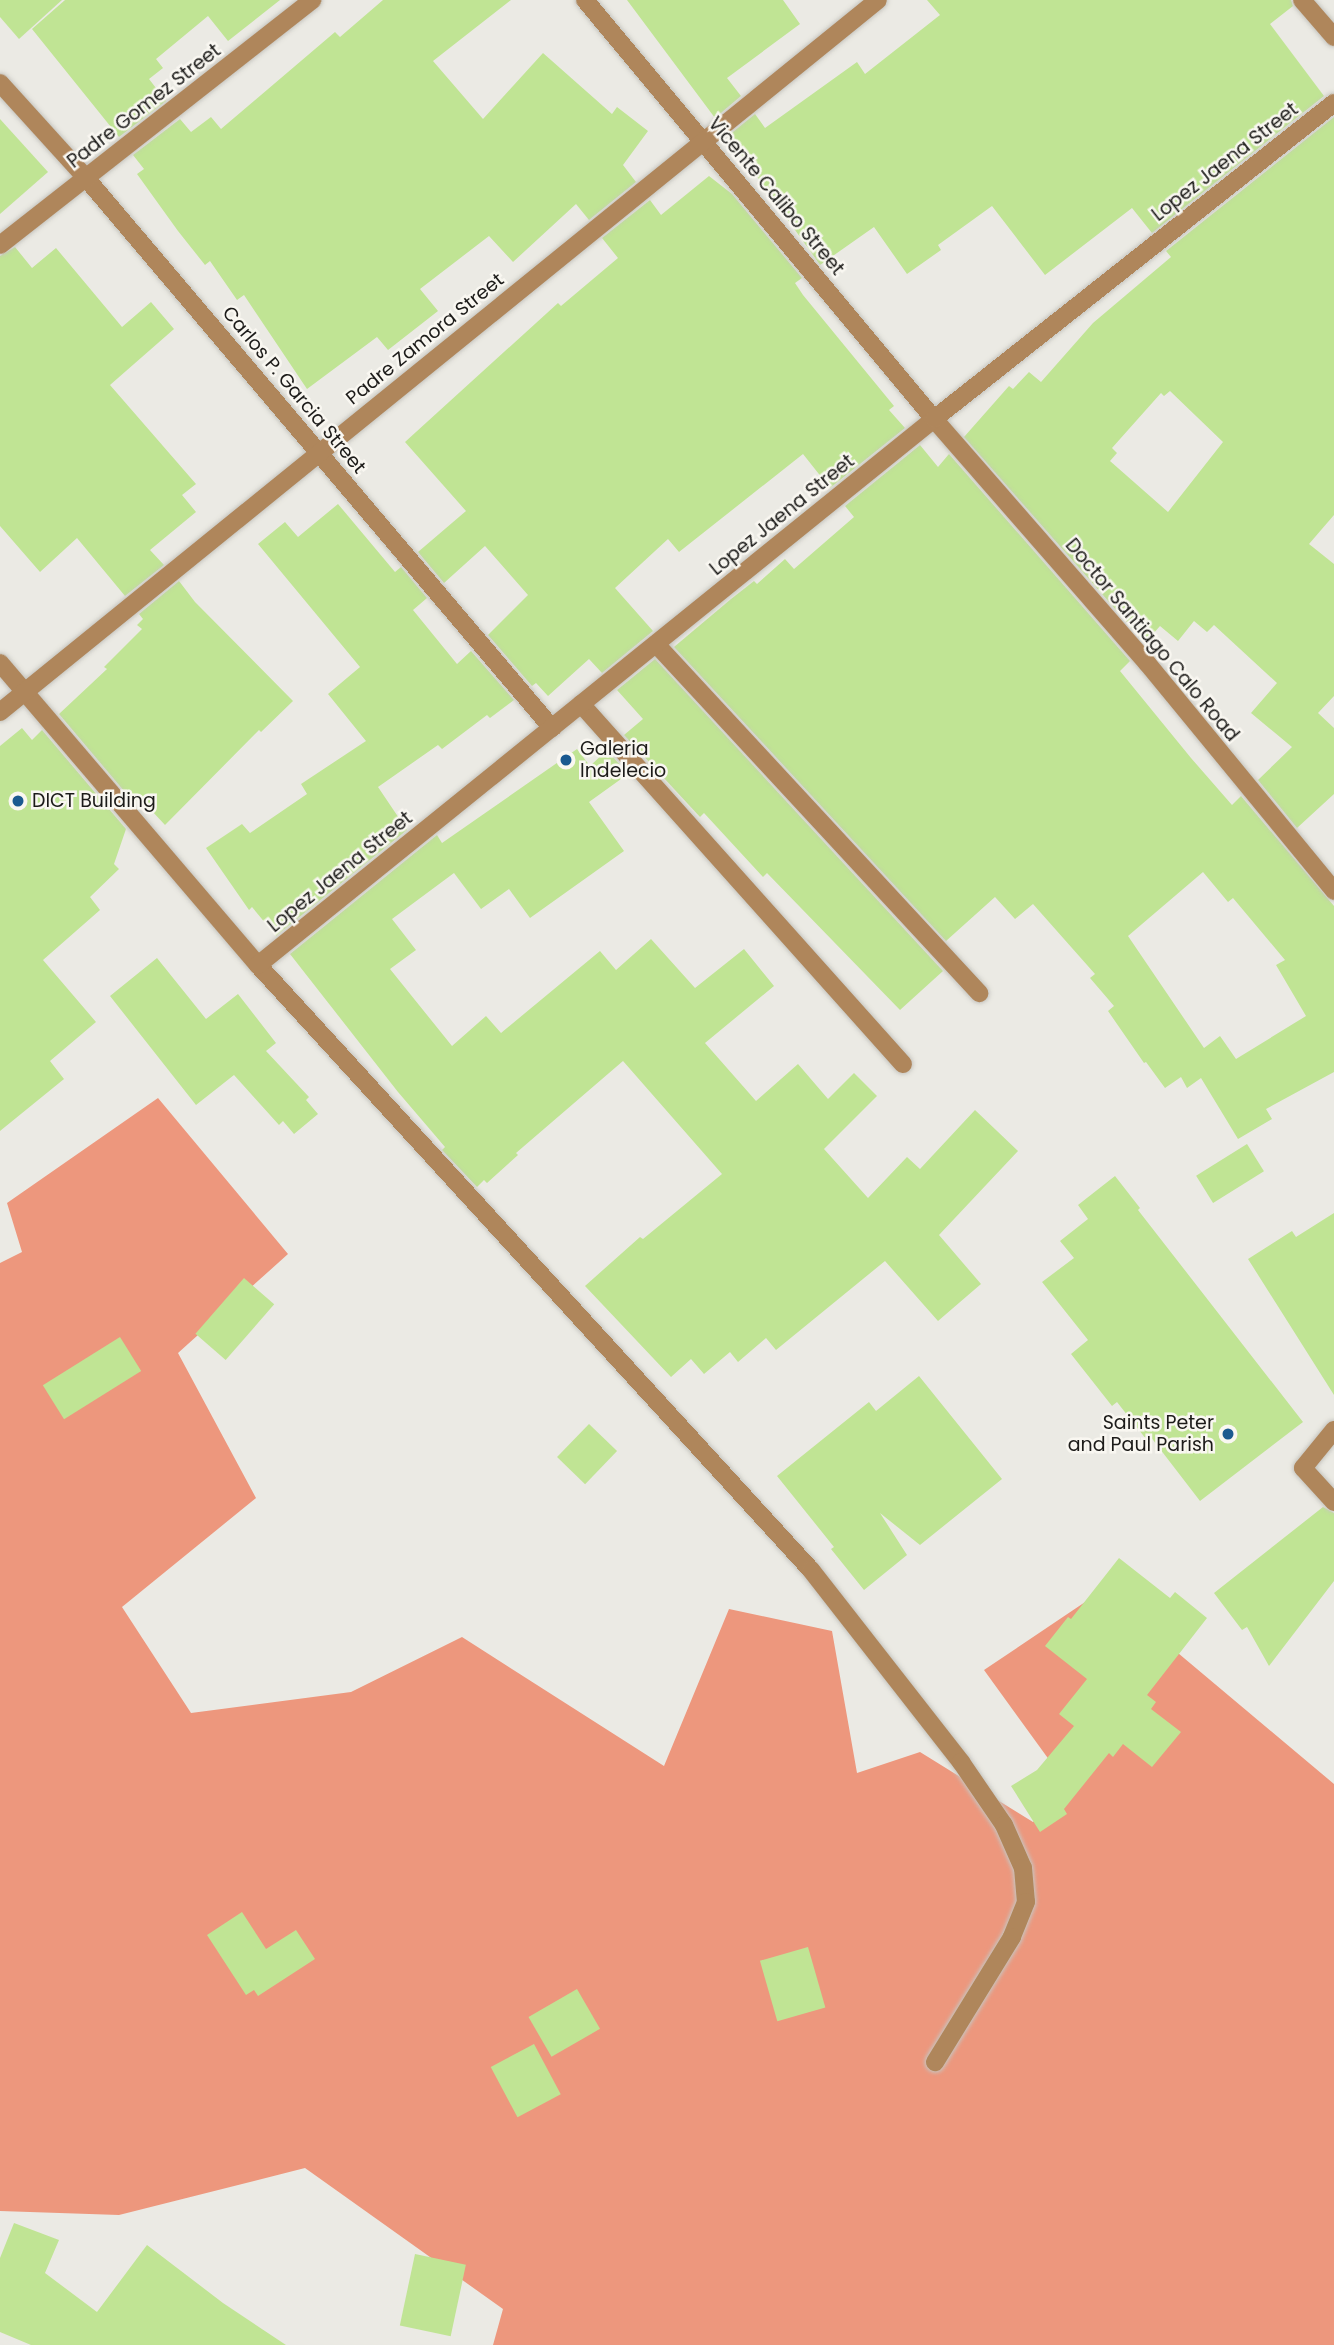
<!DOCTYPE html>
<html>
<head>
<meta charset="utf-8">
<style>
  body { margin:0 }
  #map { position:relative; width:1334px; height:2345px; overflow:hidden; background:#ebeae4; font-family:Poppins,sans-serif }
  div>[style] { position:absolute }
  .forest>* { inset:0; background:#ed977d }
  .building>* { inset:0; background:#c0e494; transform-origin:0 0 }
  .roads { filter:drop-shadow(0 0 2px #c6c5bf) drop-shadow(0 0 2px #c6c5bf) }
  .lane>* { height:18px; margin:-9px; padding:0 9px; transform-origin:9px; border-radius:9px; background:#af865b }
  .street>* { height:18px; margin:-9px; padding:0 9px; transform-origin:9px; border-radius:9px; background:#af865b }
  .dots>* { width:19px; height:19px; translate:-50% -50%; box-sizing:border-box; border:4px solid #f9f7f1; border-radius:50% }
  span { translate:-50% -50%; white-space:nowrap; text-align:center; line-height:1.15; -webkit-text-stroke:5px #f9f7f1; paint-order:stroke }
  .street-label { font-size:19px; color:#1c1b19 }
  .poi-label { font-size:19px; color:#1c1b19 }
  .left { translate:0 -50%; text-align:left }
  .right { translate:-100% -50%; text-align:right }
</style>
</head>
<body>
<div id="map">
  <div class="forest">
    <div style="clip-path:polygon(158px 1098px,288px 1254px,178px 1353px,256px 1498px,122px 1607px,191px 1713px,351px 1692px,462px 1637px,664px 1766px,729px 1609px,832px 1631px,857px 1773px,920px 1752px,1033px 1822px,1071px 1790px,984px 1670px,1103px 1590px,1334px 1784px,1334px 2345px,493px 2345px,503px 2309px,305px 2168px,119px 2215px,0 2211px,0 1263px,22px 1252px,7px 1203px)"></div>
  </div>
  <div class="building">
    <div style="clip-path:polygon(0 0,62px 0,19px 39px,0 17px)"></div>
    <div style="clip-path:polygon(65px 0,280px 0,228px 41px,208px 16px,156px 59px,163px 68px,149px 79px,166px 101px,119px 137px,32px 29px)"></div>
    <div style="clip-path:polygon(383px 0,511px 0,433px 61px,483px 119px,543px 53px,612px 114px,617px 107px,648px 131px,623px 165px,636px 182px,589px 220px,576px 204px,513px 262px,489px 236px,420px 289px,438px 311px,388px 350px,377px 337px,307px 389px,244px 295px,237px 300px,210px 261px,205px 265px,178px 231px,137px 174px,144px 169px,133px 155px,180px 119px,191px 132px,211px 117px,221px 129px,335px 32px,340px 37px)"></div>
    <div style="clip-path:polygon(627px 0,783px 0,800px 24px,727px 78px,741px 96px,715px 118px)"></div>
    <div style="clip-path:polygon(927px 0,1291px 0,1293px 6px,1270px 24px,1324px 96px,1152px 233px,1132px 208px,1045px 275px,992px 206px,938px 245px,941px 250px,907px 274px,874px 227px,820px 265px,728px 136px,755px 114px,765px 128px,857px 62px,865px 74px,940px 15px)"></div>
    <div style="clip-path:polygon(evenodd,1334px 117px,1334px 515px,1309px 544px,1334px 564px,1334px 696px,1318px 713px,1334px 728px,1334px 794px,1297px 828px,1258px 780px,1292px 747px,1251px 713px,1277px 683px,1214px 625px,1207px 632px,1194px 621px,1178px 641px,1160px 626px,1145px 643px,964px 437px,1009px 386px,1013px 389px,1029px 372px,1041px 382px,1093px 323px,1171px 257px,1166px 251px,1334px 117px,1170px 391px,1223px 442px,1168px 512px,1110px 461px,1117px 453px,1112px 448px,1161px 393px,1164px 396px,1170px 391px)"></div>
    <div style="clip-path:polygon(0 119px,48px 172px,0 214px)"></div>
    <div style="clip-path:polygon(709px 176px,732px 194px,802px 278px,795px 283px,803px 295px,894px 406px,889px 410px,905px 428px,830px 488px,803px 454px,679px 552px,668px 539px,615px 588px,653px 631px,602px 673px,589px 659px,548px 696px,536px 683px,532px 686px,488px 635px,528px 595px,485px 546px,444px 583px,418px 552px,466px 511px,405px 442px,558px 303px,561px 306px,618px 258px,602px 238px,650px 200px,661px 215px)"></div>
    <div style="clip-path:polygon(15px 247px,32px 268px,56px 248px,122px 327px,151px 302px,174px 329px,110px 385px,196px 484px,182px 495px,196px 512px,150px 550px,164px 565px,125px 596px,77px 538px,40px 572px,0 526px,0 256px)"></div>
    <div style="clip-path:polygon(evenodd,920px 445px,938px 467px,949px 454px,1130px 661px,1120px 671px,1191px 758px,1232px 805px,1241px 796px,1334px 906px,1334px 1072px,1266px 1109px,1272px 1119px,1238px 1139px,1201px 1078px,1187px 1088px,1181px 1077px,1165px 1088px,1146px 1062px,1144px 1063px,1108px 1011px,1114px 1006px,1090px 978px,1095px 974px,1033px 904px,1015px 919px,995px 897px,946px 941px,674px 647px,731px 599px,754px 581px,757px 584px,785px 559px,794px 569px,854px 517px,845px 506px,920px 445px,1203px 872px,1228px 902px,1233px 898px,1285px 960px,1276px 965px,1306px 1016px,1236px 1059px,1220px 1036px,1204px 1048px,1128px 936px,1203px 872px)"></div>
    <div style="clip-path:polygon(338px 504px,395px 572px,401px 567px,427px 598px,413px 610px,457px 664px,471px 651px,514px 700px,490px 718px,487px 715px,442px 749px,438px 745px,378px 787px,407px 830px,276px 936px,252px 907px,249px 910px,206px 848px,242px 824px,250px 833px,307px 794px,301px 784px,366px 741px,328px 694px,360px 667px,258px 544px,285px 522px,298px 537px)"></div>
    <div style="clip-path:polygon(179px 581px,195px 602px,293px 701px,261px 732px,259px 730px,165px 825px,138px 796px,135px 804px,59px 714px,107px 669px,104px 667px,142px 629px,137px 625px,143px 619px,139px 614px)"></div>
    <div style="clip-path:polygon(655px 659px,943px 971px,900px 1010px,767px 873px,763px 877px,704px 813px,700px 817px,624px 735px,643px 719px,617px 690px)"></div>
    <div style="clip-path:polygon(22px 728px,32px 740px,42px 730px,126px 829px,114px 864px,119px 869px,90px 897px,100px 910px,43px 960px,96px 1022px,50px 1061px,64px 1079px,0 1131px,0 746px)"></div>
    <div style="clip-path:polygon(577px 749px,590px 766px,607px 750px,628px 774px,589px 802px,624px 851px,530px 918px,509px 889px,481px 909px,454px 873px,392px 919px,416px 950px,390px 969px,452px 1046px,486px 1016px,501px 1033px,600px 951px,616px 970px,651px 939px,695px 988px,744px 949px,774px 986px,705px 1043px,756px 1101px,798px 1064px,828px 1099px,854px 1073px,877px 1096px,824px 1149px,868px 1198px,907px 1157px,920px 1169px,975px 1110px,1018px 1151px,939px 1235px,981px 1284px,938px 1321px,885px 1261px,776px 1350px,766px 1338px,738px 1362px,730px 1352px,704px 1374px,691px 1359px,671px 1377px,585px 1286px,640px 1237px,643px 1239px,722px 1174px,623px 1061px,516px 1153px,518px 1155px,487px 1183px,484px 1180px,477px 1187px,442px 1150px,445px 1147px,398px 1092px,290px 954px,437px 835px,442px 843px)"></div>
    <div style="clip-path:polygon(157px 958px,206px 1019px,238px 994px,276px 1043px,266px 1051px,309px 1097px,306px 1100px,318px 1114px,294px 1134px,283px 1121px,279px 1125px,234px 1075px,196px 1105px,110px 996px)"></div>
    <div style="left:1247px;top:1144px;width:32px;height:60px;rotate:58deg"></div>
    <div style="clip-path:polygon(1115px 1176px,1140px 1208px,1138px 1210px,1303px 1422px,1200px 1501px,1150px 1436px,1146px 1439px,1117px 1402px,1112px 1406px,1071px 1354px,1088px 1340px,1042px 1282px,1074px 1258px,1060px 1241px,1088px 1219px,1078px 1205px)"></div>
    <div style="clip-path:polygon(1334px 1213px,1334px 1395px,1248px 1259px,1292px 1231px,1296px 1237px)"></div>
    <div style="left:244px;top:1278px;width:40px;height:74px;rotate:41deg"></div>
    <div style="left:120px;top:1337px;width:40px;height:91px;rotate:58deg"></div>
    <div style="clip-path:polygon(919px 1376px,1002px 1479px,920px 1545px,880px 1513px,907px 1555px,864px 1590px,831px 1549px,834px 1547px,777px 1476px,869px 1402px,876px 1411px)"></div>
    <div style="left:589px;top:1424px;width:39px;height:46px;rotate:44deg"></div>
    <div style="clip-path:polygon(1323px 1507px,1334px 1513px,1334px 1581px,1269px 1666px,1247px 1627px,1242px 1630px,1214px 1593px)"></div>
    <div style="clip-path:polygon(1119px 1558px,1170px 1598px,1175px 1592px,1207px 1618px,1147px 1695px,1156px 1702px,1151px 1709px,1181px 1732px,1152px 1767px,1123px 1744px,1113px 1757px,1109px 1753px,1064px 1809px,1067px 1814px,1040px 1832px,1011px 1786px,1037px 1770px,1074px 1726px,1059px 1714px,1087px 1679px,1045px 1646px,1068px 1617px,1071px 1619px)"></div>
    <div style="clip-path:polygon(242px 1912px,266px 1949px,296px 1930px,315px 1959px,258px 1996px,254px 1990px,246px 1995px,207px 1935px)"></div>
    <div style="left:808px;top:1947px;width:63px;height:50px;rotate:74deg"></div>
    <div style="left:577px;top:1989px;width:46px;height:56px;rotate:60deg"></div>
    <div style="left:534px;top:2044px;width:57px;height:49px;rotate:62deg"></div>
    <div style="clip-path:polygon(14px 2223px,59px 2240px,45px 2273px,97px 2312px,147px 2245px,223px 2303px,286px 2345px,31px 2345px,0 2332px,0 2258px)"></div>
    <div style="left:415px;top:2254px;width:52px;height:73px;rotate:12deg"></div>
  </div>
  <div class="roads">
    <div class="lane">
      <div style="left:656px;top:644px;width:476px;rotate:47.2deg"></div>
      <div style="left:581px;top:704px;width:483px;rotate:48.2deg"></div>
    </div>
    <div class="street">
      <div style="left:585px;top:0;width:545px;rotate:50.21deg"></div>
      <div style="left:934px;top:419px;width:324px;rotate:48.9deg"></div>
      <div style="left:1147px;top:663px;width:295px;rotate:50.6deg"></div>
      <div style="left:1302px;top:0;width:49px;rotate:49.1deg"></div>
      <div style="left:0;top:83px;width:128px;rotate:47.8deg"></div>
      <div style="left:86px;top:178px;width:721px;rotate:49.73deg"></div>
      <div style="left:0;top:245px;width:397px;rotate:-38.1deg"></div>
      <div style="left:0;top:663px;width:397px;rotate:49.5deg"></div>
      <div style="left:258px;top:965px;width:820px;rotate:47.57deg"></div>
      <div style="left:811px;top:1570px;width:244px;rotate:52deg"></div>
      <div style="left:961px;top:1762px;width:76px;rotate:55.7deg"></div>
      <div style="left:1004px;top:1825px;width:47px;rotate:66.2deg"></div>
      <div style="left:1023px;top:1868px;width:34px;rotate:85deg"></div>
      <div style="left:1026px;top:1902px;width:38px;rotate:112deg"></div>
      <div style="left:1012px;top:1937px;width:147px;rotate:121.6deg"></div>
      <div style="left:0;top:712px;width:1130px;rotate:-39.04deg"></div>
      <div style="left:258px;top:965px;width:869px;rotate:-38.93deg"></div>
      <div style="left:934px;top:419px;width:510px;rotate:-38.31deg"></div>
      <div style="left:1334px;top:1430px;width:49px;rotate:129.2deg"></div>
      <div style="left:1303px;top:1468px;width:46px;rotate:47.6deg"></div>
    </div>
  </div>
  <div class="dots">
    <div style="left:566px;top:760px;background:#1b5a90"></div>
    <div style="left:18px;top:801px;background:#1b5a90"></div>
    <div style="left:1228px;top:1434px;background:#1b5a90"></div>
  </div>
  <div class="street-label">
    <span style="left:144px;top:106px;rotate:-38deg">Padre Gomez Street</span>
    <span style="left:1225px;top:162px;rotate:-38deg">Lopez Jaena Street</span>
    <span style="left:776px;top:196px;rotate:50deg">Vicente Calibo Street</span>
    <span style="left:425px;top:339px;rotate:-39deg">Padre Zamora Street</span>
    <span style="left:294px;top:390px;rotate:50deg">Carlos P. Garcia Street</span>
    <span style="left:782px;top:515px;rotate:-39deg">Lopez Jaena Street</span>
    <span style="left:1152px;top:640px;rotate:50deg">Doctor Santiago Calo Road</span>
    <span style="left:340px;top:872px;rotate:-39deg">Lopez Jaena Street</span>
  </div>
  <div class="poi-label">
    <span class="left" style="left:580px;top:760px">Galeria<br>Indelecio</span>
    <span class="left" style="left:32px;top:801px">DICT Building</span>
    <span class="right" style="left:1214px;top:1434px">Saints Peter<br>and Paul Parish</span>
  </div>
</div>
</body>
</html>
